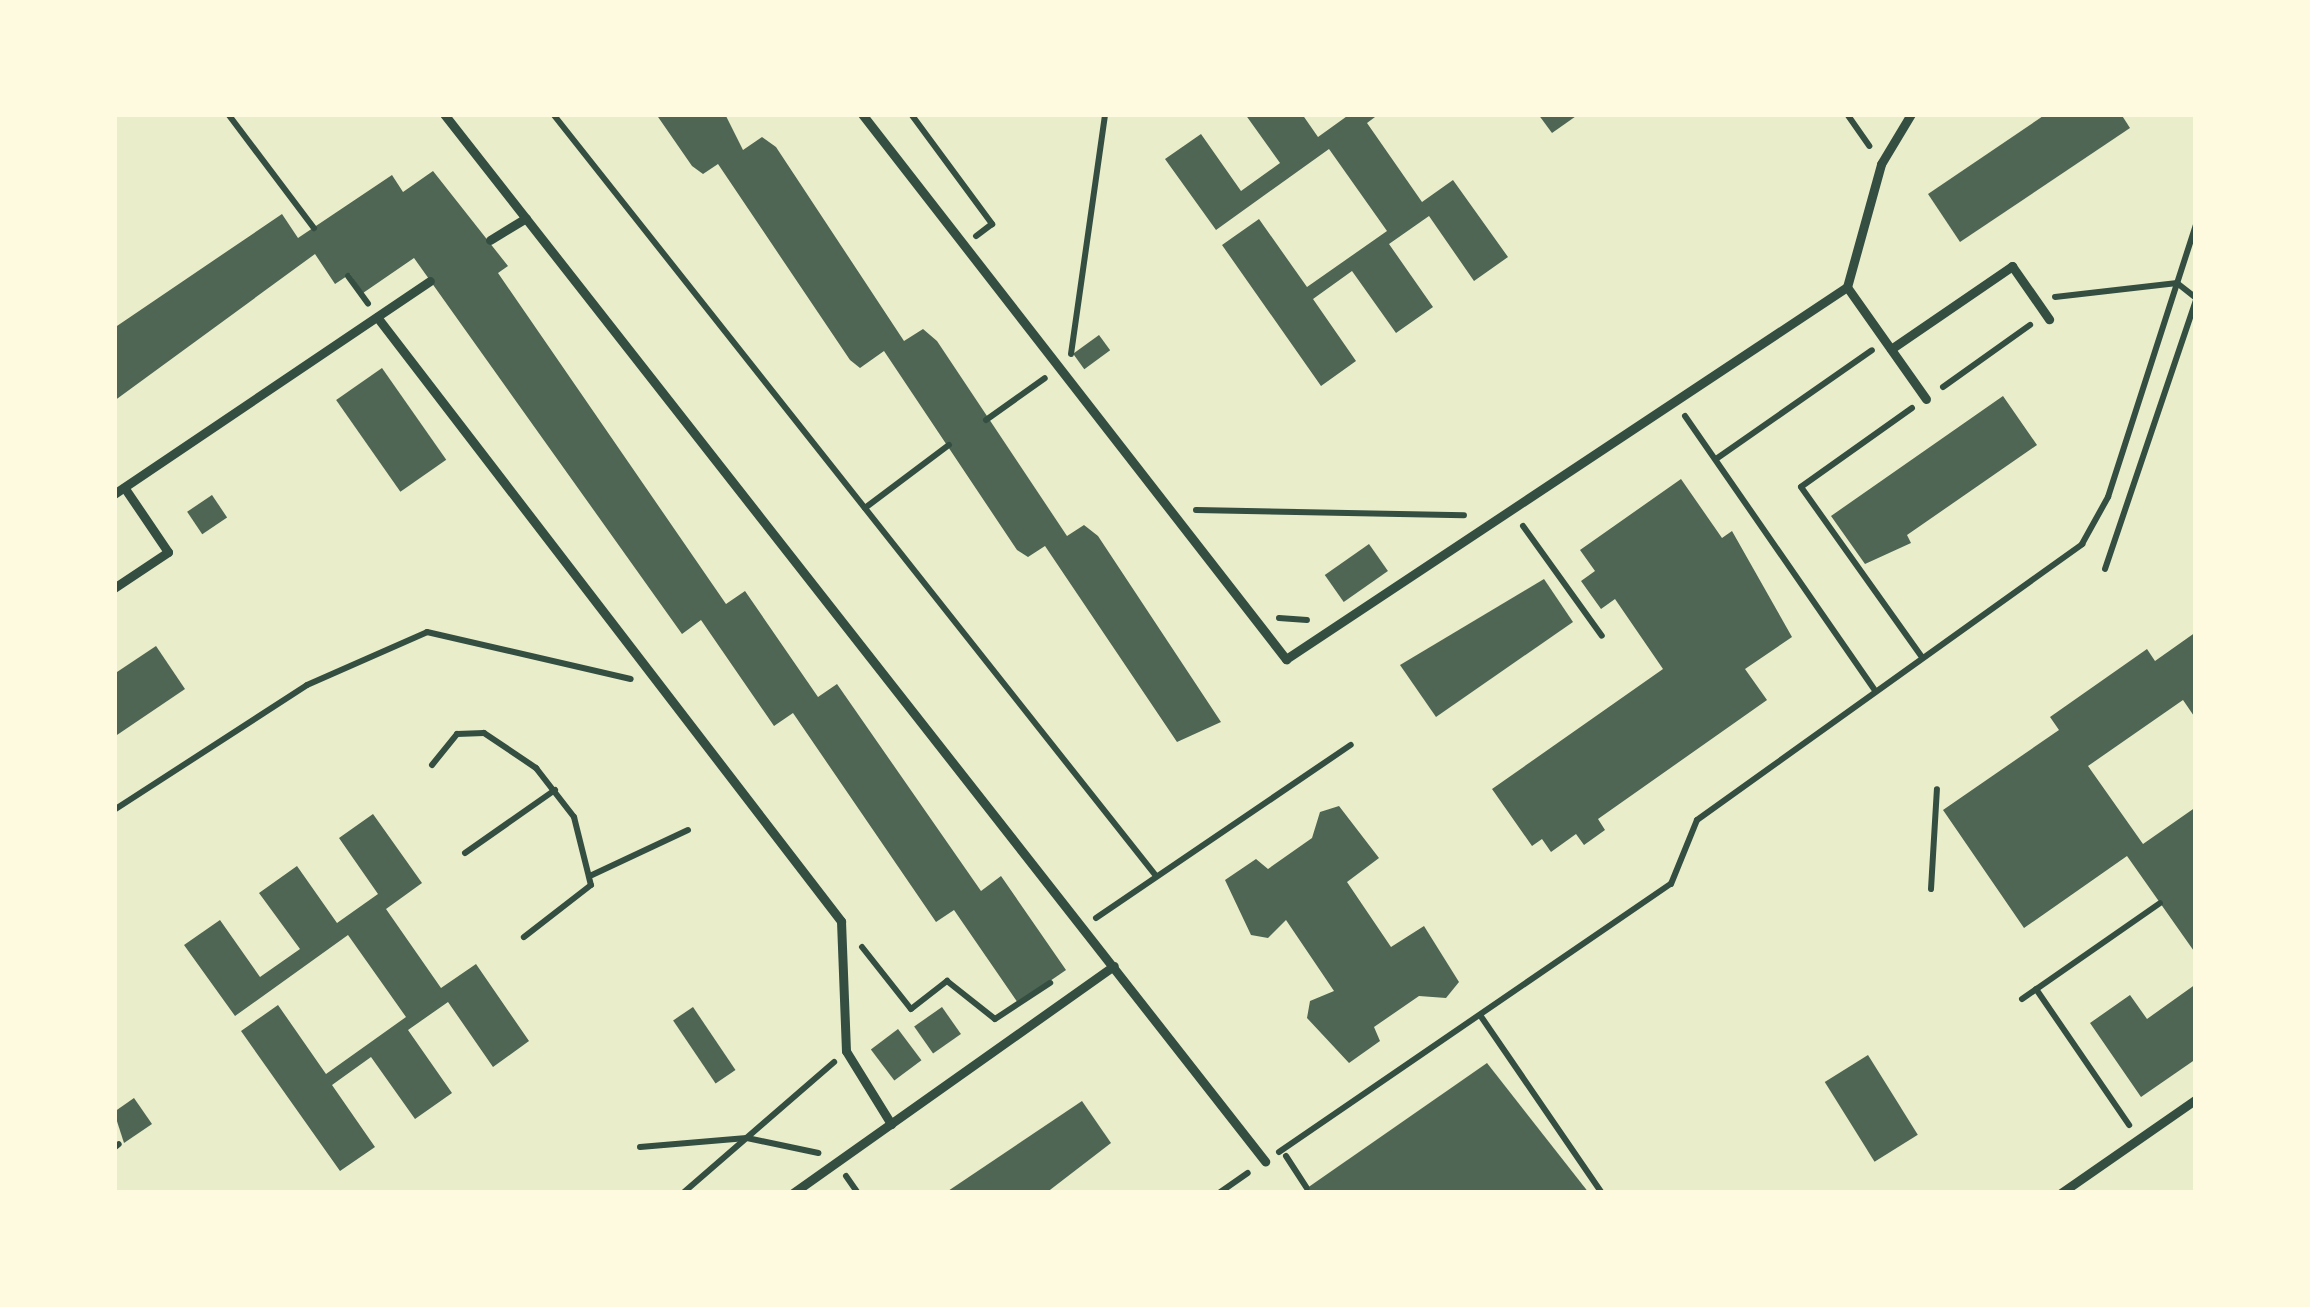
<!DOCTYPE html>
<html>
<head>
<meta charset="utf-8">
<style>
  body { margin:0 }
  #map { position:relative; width:2310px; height:1307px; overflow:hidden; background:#e9edc9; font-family:Roboto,sans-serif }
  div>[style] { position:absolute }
  .building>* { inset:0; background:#4f6655; transform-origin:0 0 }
  .path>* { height:6px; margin:-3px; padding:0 3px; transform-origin:3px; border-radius:3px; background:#344e41 }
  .service>* { height:9px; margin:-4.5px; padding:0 4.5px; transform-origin:4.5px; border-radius:4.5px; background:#344e41 }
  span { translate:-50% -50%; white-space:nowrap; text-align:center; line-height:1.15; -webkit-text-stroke:9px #fefae0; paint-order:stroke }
  .frame { position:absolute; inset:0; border:117px solid #fefae0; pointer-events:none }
</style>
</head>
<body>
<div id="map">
  <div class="building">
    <div style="clip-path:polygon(656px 114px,726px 116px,743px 150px,762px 137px,776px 147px,904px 341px,923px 329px,937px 341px,1067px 536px,1084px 525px,1098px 536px,1221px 722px,1177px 742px,1045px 546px,1028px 557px,1017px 550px,884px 351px,860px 368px,850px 360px,718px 164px,703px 174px,692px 166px)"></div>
    <div style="clip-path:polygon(1245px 114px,1302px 114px,1318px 137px,1350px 114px,1379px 114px,1367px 123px,1422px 202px,1453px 180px,1508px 257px,1474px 281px,1429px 216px,1389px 244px,1433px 307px,1396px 333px,1352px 271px,1313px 299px,1356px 361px,1321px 386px,1222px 245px,1259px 219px,1307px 287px,1387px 231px,1329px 149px,1216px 230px,1165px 159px,1201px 134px,1241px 191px,1280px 163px)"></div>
    <div style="clip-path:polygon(1538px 114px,1579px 114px,1552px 133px)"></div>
    <div style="clip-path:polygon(2046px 114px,2121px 114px,2130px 128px,1960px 242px,1928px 194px)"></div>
    <div style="clip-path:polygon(433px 171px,508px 266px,498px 273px,726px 604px,745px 591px,818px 697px,837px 684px,981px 891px,1001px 876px,1066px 970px,1018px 1003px,954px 910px,936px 922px,793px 713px,774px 726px,701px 620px,682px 634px,414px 258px,363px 293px,350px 274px,335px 284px,315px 254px,114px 401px,114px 328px,282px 214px,298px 238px,392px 175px,403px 192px)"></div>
    <div style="left:1099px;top:335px;width:19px;height:32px;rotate:54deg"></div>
    <div style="left:382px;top:368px;width:112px;height:56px;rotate:55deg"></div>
    <div style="clip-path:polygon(2003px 396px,2037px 445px,1907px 535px,1911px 543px,1865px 564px,1831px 516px)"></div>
    <div style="clip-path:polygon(1681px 479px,1722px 538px,1732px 531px,1792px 637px,1745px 669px,1767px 700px,1598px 819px,1605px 830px,1584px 845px,1576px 834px,1551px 852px,1542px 839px,1532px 846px,1492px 789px,1663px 669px,1615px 599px,1601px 609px,1581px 581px,1595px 571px,1580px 550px)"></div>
    <div style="left:212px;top:495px;width:27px;height:30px;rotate:56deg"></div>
    <div style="left:1369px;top:544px;width:33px;height:54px;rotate:55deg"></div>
    <div style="clip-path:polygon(1544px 579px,1573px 622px,1436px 717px,1400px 665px)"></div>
    <div style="clip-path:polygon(2196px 632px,2196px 719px,2183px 700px,2088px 766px,2143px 844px,2196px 807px,2196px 954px,2127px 856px,2024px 928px,1943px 810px,2059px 730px,2050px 717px,2147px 649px,2155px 661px)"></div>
    <div style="clip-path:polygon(156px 646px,185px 689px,114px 737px,114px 674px)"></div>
    <div style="clip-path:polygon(1339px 806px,1379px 858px,1347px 882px,1391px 947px,1424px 926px,1459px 982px,1446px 998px,1419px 996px,1374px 1027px,1380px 1041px,1349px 1063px,1307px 1018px,1310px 1001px,1334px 991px,1286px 920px,1268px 938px,1251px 935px,1225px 880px,1256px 859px,1268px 869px,1312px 838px,1320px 812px)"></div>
    <div style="clip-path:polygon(373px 814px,422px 883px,386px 909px,441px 988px,476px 964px,529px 1041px,493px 1067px,448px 1002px,408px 1030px,452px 1093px,415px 1119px,371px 1057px,332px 1085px,375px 1147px,340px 1171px,241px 1031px,278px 1005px,326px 1074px,406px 1017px,348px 935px,235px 1016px,184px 945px,220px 920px,260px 977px,300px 949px,259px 893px,297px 866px,337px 923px,378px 894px,339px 838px)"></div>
    <div style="clip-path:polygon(2196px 984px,2196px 1059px,2141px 1097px,2090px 1023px,2130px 995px,2147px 1019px)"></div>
    <div style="left:693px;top:1007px;width:76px;height:24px;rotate:56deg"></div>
    <div style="left:942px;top:1007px;width:33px;height:34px;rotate:55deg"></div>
    <div style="left:898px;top:1029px;width:39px;height:34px;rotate:53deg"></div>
    <div style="left:1868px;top:1055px;width:94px;height:51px;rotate:58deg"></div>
    <div style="clip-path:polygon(1487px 1063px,1589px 1193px,1300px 1193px)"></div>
    <div style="clip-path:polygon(134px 1098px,152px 1124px,124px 1143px,114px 1112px)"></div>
    <div style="clip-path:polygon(1082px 1101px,1111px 1143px,1046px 1193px,945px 1193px)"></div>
  </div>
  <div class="path">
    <div style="left:228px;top:114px;width:143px;rotate:53deg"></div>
    <div style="left:553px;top:114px;width:972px;rotate:51.64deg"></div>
    <div style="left:911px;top:114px;width:137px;rotate:53.6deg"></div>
    <div style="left:992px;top:224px;width:20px;rotate:143deg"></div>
    <div style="left:1847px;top:114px;width:39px;rotate:55deg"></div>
    <div style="left:348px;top:276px;width:34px;rotate:54deg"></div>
    <div style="left:2055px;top:297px;width:123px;rotate:-6.5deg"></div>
    <div style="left:2177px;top:283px;width:24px;rotate:38deg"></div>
    <div style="left:1071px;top:354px;width:242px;rotate:-81.9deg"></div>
    <div style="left:1943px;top:387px;width:107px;rotate:-35.5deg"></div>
    <div style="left:1912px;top:408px;width:136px;rotate:144.6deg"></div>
    <div style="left:1801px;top:487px;width:209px;rotate:54.6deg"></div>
    <div style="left:1685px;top:416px;width:332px;rotate:55.3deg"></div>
    <div style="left:986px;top:420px;width:72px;rotate:-35.4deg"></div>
    <div style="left:1716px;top:459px;width:190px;rotate:-34.9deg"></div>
    <div style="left:865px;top:508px;width:105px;rotate:-36.9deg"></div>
    <div style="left:1196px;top:510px;width:268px;rotate:1.1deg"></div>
    <div style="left:1523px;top:526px;width:135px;rotate:54.3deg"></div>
    <div style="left:2105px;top:569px;width:284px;rotate:-71.3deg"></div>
    <div style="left:1279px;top:618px;width:28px;rotate:4deg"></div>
    <div style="left:432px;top:765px;width:40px;rotate:-51deg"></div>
    <div style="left:457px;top:734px;width:27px;rotate:-2deg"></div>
    <div style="left:484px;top:733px;width:63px;rotate:33.9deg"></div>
    <div style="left:536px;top:768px;width:62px;rotate:52.2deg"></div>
    <div style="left:574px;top:817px;width:70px;rotate:76deg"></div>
    <div style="left:591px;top:885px;width:85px;rotate:142.2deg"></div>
    <div style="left:114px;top:810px;width:230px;rotate:-32.9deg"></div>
    <div style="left:307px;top:685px;width:131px;rotate:-23.8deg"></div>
    <div style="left:427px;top:632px;width:209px;rotate:13deg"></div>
    <div style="left:465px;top:853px;width:110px;rotate:-35deg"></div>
    <div style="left:592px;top:875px;width:106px;rotate:-25.1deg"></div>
    <div style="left:1931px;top:889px;width:100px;rotate:-86.6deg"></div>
    <div style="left:1096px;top:918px;width:308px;rotate:-34.2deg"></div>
    <div style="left:862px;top:947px;width:79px;rotate:51.7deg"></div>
    <div style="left:911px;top:1009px;width:46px;rotate:-37.9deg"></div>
    <div style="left:947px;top:981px;width:61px;rotate:38.4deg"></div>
    <div style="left:995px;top:1019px;width:66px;rotate:-33.2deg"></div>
    <div style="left:2036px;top:989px;width:165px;rotate:55.6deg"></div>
    <div style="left:2022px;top:999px;width:168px;rotate:-34.8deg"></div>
    <div style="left:1480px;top:1015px;width:216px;rotate:55.6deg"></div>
    <div style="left:640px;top:1147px;width:107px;rotate:-4.8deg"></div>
    <div style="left:747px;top:1138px;width:73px;rotate:11.9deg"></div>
    <div style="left:114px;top:1148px;width:6px;rotate:-39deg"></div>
    <div style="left:1279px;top:1152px;width:475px;rotate:-34.4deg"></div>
    <div style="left:1671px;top:884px;width:69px;rotate:-67.9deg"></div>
    <div style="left:1697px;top:820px;width:474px;rotate:-35.6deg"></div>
    <div style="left:2082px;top:544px;width:54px;rotate:-61deg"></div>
    <div style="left:2108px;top:497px;width:286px;rotate:-72.1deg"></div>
    <div style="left:1286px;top:1156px;width:38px;rotate:57deg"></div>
    <div style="left:846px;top:1176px;width:21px;rotate:55deg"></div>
    <div style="left:683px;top:1193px;width:200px;rotate:-40.9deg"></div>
    <div style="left:1219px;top:1193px;width:35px;rotate:-35deg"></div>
  </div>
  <div class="service">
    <div style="left:444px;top:114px;width:1331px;rotate:51.9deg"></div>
    <div style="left:862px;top:114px;width:691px;rotate:52.12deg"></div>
    <div style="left:1286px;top:659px;width:673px;rotate:-33.55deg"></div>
    <div style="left:1847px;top:287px;width:128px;rotate:-74.5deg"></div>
    <div style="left:1881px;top:164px;width:58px;rotate:-59deg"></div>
    <div style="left:490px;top:240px;width:42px;rotate:-31.4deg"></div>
    <div style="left:1847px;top:287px;width:137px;rotate:54.8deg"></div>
    <div style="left:377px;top:317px;width:762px;rotate:52.47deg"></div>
    <div style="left:841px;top:921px;width:130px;rotate:87.8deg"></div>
    <div style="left:846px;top:1051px;width:86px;rotate:58.3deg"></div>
    <div style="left:1891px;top:349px;width:147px;rotate:-34.4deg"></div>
    <div style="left:2012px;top:266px;width:65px;rotate:55.1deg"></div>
    <div style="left:114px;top:494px;width:381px;rotate:-34deg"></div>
    <div style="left:114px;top:588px;width:65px;rotate:-33.7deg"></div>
    <div style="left:168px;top:552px;width:78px;rotate:-124.1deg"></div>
    <div style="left:793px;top:1193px;width:393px;rotate:-35.3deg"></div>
    <div style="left:2061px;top:1193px;width:165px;rotate:-34.8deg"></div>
  </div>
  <div class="frame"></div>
</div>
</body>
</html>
